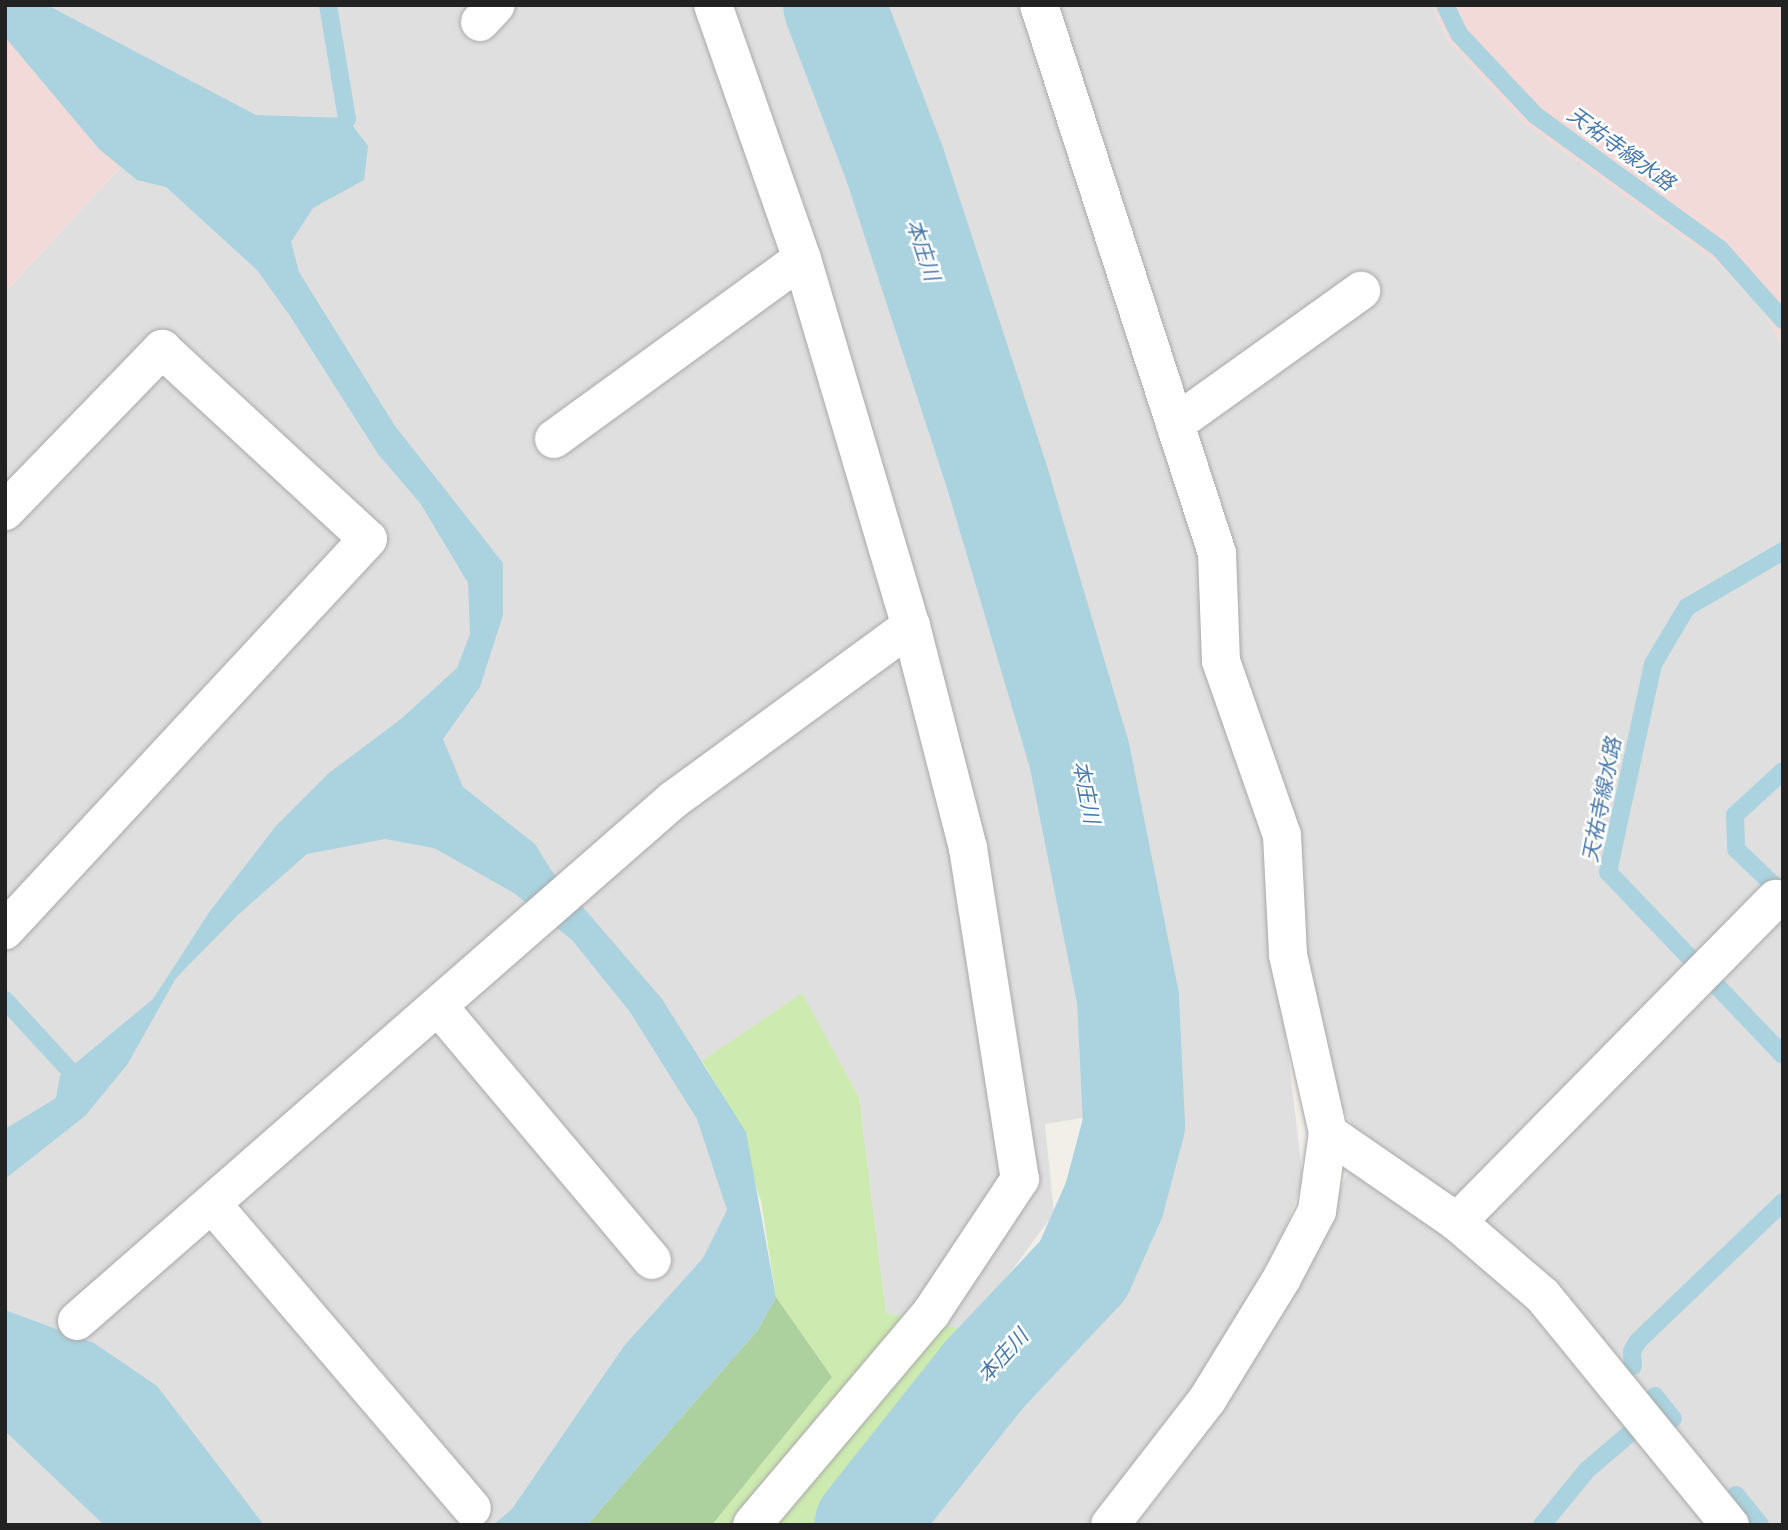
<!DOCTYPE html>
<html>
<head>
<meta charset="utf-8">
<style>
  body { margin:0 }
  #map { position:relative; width:1788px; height:1530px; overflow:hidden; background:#f2efe9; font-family:"Space Grotesk","Noto Sans JP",sans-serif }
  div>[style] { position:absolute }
  .residential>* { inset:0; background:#e0dfdf }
  .commercial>* { inset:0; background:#f2dad9 }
  .grass>* { inset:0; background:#cdebb0 }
  .forest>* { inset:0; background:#add19e }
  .water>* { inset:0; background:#aad3df }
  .stream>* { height:18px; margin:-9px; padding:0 9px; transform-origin:9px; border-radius:9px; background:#aad3df }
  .river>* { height:102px; margin:-51px; padding:0 51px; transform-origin:51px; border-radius:51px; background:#aad3df }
  .roads { filter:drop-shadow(0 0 2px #a9a9a9) drop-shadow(0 0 2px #a9a9a9) }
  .street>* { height:38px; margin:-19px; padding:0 19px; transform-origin:19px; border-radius:19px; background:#fff }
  span { translate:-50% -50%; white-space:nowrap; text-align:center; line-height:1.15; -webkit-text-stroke:5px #fff; paint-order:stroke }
  .water-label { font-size:21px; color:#4a7aab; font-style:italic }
  .frame { position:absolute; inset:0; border:7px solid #222; pointer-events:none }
</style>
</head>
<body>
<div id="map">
  <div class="residential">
    <div style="clip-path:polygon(5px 5px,1018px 5px,1200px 557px,1204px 660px,1262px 837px,1303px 1179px,1285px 1230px,1195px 1394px,1097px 1525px,908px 1525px,1099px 1288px,1161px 1105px,1045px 1124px,1054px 1213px,968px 1330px,886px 1313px,859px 1097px,802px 994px,690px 1070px,738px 1243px,524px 1525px,258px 1525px,5px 1331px,5px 292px,145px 141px)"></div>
    <div style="clip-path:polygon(1054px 5px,1432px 5px,1447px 39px,1523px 122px,1717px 262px,1763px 310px,1783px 347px,1783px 1525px,1135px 1525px,1178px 1471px,1299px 1283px,1361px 1142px,1334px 1092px,1234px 667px)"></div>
    <div style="clip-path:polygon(5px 1410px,134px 1525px,5px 1525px)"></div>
  </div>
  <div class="commercial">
    <div style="clip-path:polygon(1432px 5px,1783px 5px,1783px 347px,1763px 310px,1717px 262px,1523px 122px,1447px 39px)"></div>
    <div style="clip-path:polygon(5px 6px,145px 141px,5px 292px)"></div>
  </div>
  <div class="grass">
    <div style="clip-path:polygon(802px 993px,859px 1097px,886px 1313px,968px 1330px,823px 1525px,712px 1525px,832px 1377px,776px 1297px,761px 1201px,723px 1096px,702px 1061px)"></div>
  </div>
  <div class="forest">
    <div style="clip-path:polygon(776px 1297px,832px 1377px,712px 1525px,587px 1525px,757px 1331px)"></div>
  </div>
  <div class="water">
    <div style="clip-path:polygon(5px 5px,47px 5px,256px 115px,347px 118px,368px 146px,364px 180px,313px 208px,291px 242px,299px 272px,395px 426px,503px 563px,503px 615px,480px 687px,443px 739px,463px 787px,535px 844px,551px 870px,662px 999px,746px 1132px,776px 1297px,757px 1331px,587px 1525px,493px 1525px,512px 1509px,624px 1346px,703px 1258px,727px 1210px,697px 1119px,630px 1012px,572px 940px,514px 893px,434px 848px,385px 839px,307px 854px,238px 915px,176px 978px,127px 1065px,85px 1116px,5px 1179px,5px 1129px,56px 1098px,60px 1076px,153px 999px,210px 911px,276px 826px,329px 773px,401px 719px,457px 668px,470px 634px,468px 583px,420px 503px,378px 454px,290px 316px,257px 270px,166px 187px,137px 180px,99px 149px,5px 37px)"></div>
    <div style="clip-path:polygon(5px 1310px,94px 1343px,157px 1386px,264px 1525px,104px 1525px,5px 1431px)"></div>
  </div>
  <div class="stream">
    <div style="left:328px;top:5px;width:115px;rotate:80.5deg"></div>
    <div style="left:347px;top:118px;width:22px;rotate:117deg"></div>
    <div style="left:1445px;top:5px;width:32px;rotate:64deg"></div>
    <div style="left:1459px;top:34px;width:111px;rotate:46.8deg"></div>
    <div style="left:1535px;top:115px;width:228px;rotate:35.9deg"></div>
    <div style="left:1720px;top:249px;width:95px;rotate:48.4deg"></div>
    <div style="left:1783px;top:551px;width:111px;rotate:149.7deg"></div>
    <div style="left:1687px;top:607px;width:66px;rotate:120.8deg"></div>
    <div style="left:1653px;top:664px;width:213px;rotate:102.2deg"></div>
    <div style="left:1608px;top:872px;width:253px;rotate:46.3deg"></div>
    <div style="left:1783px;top:771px;width:65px;rotate:137.5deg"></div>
    <div style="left:1735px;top:815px;width:34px;rotate:88deg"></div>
    <div style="left:1736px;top:849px;width:65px;rotate:43.8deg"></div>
    <div style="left:5px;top:1000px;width:117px;rotate:47.4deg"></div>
    <div style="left:1633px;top:1366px;width:15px;rotate:-94deg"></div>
    <div style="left:1632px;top:1351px;width:12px;rotate:-59deg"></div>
    <div style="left:1638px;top:1341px;width:201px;rotate:-43.8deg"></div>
    <div style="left:1655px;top:1396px;width:29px;rotate:52deg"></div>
    <div style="left:1736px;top:1495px;width:38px;rotate:51deg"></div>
    <div style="left:1542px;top:1525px;width:71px;rotate:-50.7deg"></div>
    <div style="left:1587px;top:1470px;width:99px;rotate:-40.5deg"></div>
  </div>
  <div class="river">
    <div style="left:834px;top:5px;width:171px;rotate:69.1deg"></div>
    <div style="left:895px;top:165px;width:328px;rotate:71.9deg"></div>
    <div style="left:997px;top:477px;width:288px;rotate:73.5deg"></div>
    <div style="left:1079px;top:753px;width:250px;rotate:78.7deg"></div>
    <div style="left:1128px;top:998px;width:127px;rotate:87.3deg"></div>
    <div style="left:1134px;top:1125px;width:78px;rotate:104.9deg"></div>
    <div style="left:1114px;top:1200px;width:77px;rotate:113.9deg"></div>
    <div style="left:1083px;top:1270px;width:144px;rotate:133.3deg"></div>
    <div style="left:984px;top:1375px;width:191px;rotate:128.4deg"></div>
  </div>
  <div class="roads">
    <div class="street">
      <div style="left:713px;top:5px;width:269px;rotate:70.7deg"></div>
      <div style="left:802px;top:259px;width:383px;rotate:73.5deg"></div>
      <div style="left:911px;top:626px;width:229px;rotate:75.6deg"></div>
      <div style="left:968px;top:848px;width:335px;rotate:81.1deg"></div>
      <div style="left:1020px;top:1179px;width:161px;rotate:123.6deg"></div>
      <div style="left:931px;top:1313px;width:277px;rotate:130.2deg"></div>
      <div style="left:1039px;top:5px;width:576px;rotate:72.01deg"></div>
      <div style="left:1217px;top:553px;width:108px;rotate:87.9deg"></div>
      <div style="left:1221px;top:661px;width:184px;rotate:70.7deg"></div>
      <div style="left:1282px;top:835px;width:120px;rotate:87.1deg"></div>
      <div style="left:1288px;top:955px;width:182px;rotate:77.3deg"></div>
      <div style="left:1328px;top:1133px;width:157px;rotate:34.6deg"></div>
      <div style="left:1457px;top:1222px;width:113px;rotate:40.7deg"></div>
      <div style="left:1543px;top:1296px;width:296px;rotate:50.8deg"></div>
      <div style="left:480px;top:22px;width:23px;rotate:-47deg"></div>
      <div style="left:1175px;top:424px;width:229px;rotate:-35.6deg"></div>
      <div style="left:554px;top:439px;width:306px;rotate:-36deg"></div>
      <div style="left:5px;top:511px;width:226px;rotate:-45.9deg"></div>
      <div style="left:162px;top:349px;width:280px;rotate:42.7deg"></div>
      <div style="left:368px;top:539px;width:534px;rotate:132.87deg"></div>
      <div style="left:438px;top:1006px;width:332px;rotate:49.9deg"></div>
      <div style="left:212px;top:1204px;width:400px;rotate:49.5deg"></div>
      <div style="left:1457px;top:1222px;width:454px;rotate:-45.4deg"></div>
      <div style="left:77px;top:1321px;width:792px;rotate:-41.16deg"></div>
      <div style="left:673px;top:800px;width:295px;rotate:-36.2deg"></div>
      <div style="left:1110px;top:1525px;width:158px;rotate:-52.2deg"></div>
      <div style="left:1207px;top:1400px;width:143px;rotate:-58.4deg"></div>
      <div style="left:1282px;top:1278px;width:76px;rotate:-62.4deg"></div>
      <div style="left:1317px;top:1211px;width:79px;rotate:-82deg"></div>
    </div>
  </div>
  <div class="water-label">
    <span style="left:1621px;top:149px;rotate:36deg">天祐寺線水路</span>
    <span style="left:923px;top:250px;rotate:72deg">本庄川</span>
    <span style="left:1086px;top:792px;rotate:79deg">本庄川</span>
    <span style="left:1602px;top:800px;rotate:-79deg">天祐寺線水路</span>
    <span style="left:1003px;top:1356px;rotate:-48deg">本庄川</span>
  </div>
  <div class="frame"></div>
</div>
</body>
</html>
